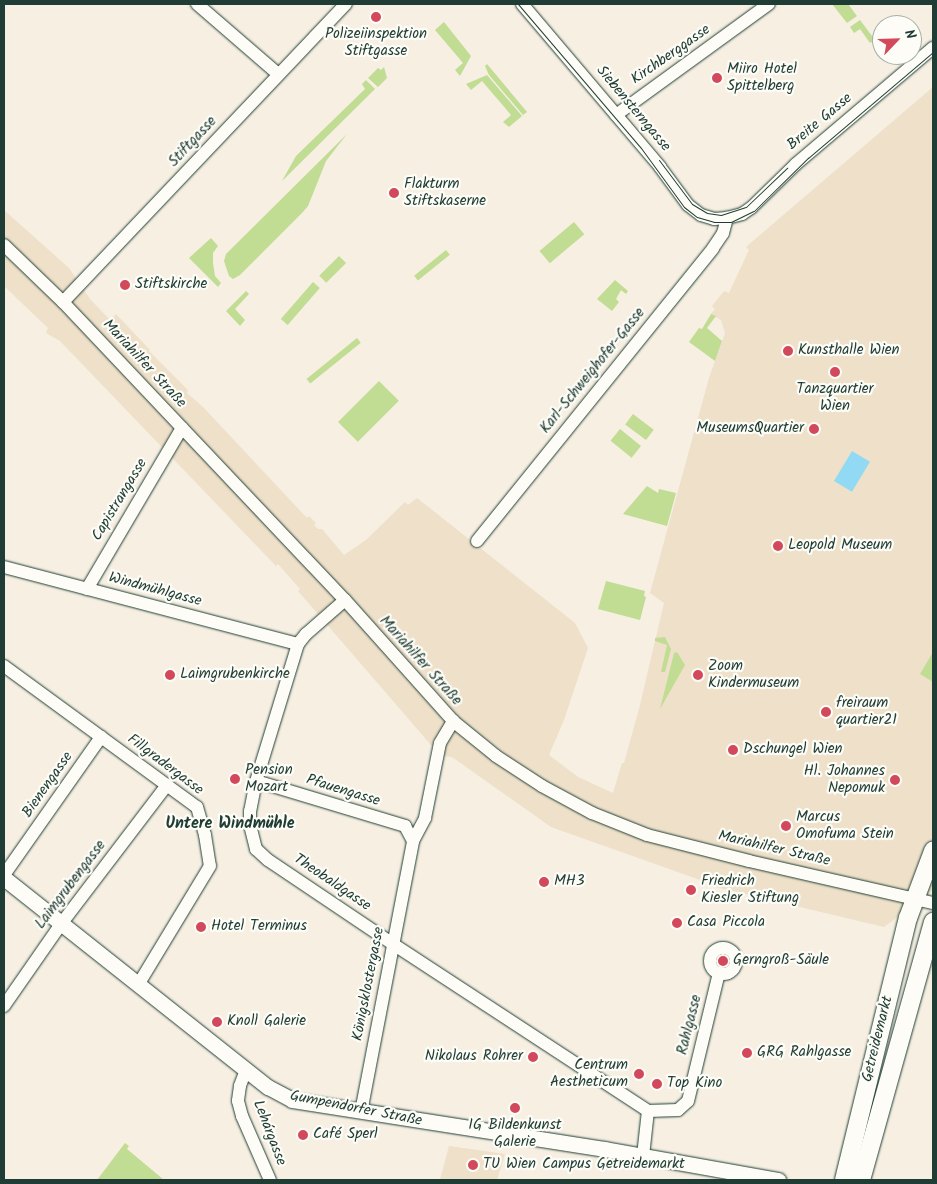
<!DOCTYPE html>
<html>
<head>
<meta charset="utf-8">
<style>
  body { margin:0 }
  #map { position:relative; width:937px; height:1184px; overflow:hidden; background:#f6efe2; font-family:Kalam,sans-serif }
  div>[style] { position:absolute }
  .built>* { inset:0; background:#eee0c9 }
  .green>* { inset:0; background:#c1dc93; transform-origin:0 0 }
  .water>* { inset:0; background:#92daf3; transform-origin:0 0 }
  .roads { filter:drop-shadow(0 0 1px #1f3d34) drop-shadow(0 0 1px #1f3d34) }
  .minor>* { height:12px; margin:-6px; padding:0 6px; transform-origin:6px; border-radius:6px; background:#fdfcf7 }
  .minor>.ring { margin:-6px; padding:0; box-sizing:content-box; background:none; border:12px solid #fdfcf7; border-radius:50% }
  .tertiary>* { height:15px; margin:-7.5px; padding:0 7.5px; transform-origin:7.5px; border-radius:7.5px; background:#fdfcf7 }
  .secondary>* { height:18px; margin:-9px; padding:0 9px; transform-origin:9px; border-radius:9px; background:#fdfcf7 }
  .tram>* { height:1px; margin:-0.5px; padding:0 0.5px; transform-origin:0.5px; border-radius:0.5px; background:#1f3d34 }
  .dots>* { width:14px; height:14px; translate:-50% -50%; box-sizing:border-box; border:2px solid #fdfcf7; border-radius:50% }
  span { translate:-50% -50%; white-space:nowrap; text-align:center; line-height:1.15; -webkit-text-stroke:4.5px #fdfcf7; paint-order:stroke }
  .poi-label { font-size:15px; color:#1f3d34 }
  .left { translate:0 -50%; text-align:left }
  .right { translate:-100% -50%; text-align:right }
  .street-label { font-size:15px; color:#1f3d34 }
  .neighbourhood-label { font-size:16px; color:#1f3d34; font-weight:700 }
  .frame { position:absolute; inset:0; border:5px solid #1f3d34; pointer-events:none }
  .north { position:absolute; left:872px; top:15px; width:50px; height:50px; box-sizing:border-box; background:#fdfcf7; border:1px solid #a4b0a9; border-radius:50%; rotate:66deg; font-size:14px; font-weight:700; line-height:20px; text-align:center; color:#1f3d34 }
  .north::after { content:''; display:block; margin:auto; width:18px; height:22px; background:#d1495b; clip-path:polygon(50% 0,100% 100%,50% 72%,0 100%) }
</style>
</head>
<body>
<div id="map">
  <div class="built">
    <div style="clip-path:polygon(933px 87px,933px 890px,884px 927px,716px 887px,710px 880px,704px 879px,703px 881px,551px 827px,452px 757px,444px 756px,431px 745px,298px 591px,300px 589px,278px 564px,276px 566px,60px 341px,46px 333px,48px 328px,4px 286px,4px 210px,69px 268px,90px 299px,110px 320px,116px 314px,150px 350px,149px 351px,188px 390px,187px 393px,203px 407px,307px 518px,309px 516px,316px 523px,314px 525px,318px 529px,322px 529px,344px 555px,366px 540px,405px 502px,408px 505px,417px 498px,575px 623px,588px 648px,564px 720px,549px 755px,578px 777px,613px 793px,622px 763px,624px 763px,639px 709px,664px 603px,650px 593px,709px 378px,725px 333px,721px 320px,711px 314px,715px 309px,712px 306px,724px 291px,729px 293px,749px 250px,746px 247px)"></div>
    <div style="clip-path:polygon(449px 1146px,505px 1154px,497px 1180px,440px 1180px)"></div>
  </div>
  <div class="green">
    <div style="clip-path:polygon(832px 4px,848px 4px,857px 16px,847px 23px)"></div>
    <div style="clip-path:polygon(860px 20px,875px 40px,870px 43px,860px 29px,854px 33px,850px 27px)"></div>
    <div style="clip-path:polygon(444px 22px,471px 56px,460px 76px,455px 70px,463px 63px,435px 30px)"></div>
    <div style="clip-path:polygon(487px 64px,527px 112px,523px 115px,489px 75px,485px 66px)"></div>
    <div style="clip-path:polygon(384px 67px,387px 78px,378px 87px,368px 78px,378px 68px,381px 70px)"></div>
    <div style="clip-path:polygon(487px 75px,522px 116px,509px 127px,503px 122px,511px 115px,482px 81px,471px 90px,466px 84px)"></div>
    <div style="clip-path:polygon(366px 80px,375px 89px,282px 181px,296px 156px,365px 89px,362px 84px)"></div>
    <div style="clip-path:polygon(347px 134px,326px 161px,308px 206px,302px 213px,240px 275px,233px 279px,229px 276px,224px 261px,226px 254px)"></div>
    <div style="left:574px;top:222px;width:16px;height:45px;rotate:50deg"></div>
    <div style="clip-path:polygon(211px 238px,218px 246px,213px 253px,213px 263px,215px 276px,221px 283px,218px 287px,189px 258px)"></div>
    <div style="left:446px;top:250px;width:6px;height:41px;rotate:51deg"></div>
    <div style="left:339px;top:256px;width:10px;height:28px;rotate:45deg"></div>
    <div style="clip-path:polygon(615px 280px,628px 291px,626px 294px,621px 290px,616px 299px,619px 302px,612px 311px,597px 299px)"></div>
    <div style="left:313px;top:282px;width:9px;height:49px;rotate:41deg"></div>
    <div style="clip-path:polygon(246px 291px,249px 294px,235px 309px,245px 320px,240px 326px,226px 311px)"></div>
    <div style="clip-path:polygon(711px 314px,716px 316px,707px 328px,722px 341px,715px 361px,689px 342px,699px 328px,702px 329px)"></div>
    <div style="left:357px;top:338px;width:6px;height:65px;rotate:51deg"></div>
    <div style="left:379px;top:381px;width:28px;height:58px;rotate:45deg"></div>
    <div style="left:633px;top:414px;width:26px;height:13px;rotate:37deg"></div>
    <div style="left:620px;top:429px;width:27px;height:15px;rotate:39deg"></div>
    <div style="clip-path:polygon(647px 486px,658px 493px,659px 489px,676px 493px,667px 526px,623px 514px)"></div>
    <div style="clip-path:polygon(606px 581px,645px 591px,644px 596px,646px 597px,640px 620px,598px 609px)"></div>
    <div style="clip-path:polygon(665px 637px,671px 649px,665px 672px,661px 672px,667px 645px,655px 641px,655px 638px)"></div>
    <div style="clip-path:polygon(677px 652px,685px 665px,660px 709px,674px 653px)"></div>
    <div style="clip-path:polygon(933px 652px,933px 682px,920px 674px)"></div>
    <div style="clip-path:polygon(125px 1143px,129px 1146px,127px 1149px,164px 1180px,97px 1180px)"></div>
  </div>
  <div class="water">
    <div style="left:852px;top:451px;width:21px;height:35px;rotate:31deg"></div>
  </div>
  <div class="roads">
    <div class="minor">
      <div style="left:197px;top:4px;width:107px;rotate:40.8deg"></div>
      <div style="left:522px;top:4px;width:214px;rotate:49.7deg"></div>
      <div style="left:660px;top:167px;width:47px;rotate:53.6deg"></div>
      <div style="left:688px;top:205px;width:16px;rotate:38deg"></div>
      <div style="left:701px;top:215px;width:14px;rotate:17deg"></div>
      <div style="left:714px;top:219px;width:13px;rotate:-4deg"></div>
      <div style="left:727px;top:218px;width:16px;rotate:-15deg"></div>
      <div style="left:742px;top:214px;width:11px;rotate:-34deg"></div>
      <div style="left:751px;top:208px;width:63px;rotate:-44.4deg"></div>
      <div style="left:796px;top:164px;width:180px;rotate:-40.3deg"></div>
      <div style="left:616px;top:115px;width:189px;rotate:-36deg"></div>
      <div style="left:4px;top:245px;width:82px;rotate:44deg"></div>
      <div style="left:63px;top:302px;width:410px;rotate:46.6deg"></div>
      <div style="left:345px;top:600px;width:162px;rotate:48.2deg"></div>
      <div style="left:453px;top:721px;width:55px;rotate:39.1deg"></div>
      <div style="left:496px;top:756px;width:55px;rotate:33.1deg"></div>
      <div style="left:542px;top:786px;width:57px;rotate:28.4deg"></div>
      <div style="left:592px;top:813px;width:59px;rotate:21.8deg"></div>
      <div style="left:647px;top:835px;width:105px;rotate:14.3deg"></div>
      <div style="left:749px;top:861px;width:189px;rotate:12.9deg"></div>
      <div style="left:63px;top:302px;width:411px;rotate:-46.5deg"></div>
      <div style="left:477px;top:541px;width:376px;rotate:-51.1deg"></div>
      <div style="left:713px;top:248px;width:18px;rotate:-56deg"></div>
      <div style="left:723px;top:233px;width:16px;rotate:-75deg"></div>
      <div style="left:4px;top:567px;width:304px;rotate:14.7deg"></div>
      <div style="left:87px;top:589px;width:187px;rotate:-59.5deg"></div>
      <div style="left:345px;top:600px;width:52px;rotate:138.9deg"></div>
      <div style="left:306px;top:634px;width:13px;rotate:129deg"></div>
      <div style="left:298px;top:644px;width:143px;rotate:107deg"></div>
      <div style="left:256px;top:781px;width:31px;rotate:101deg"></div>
      <div style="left:250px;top:811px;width:14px;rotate:90deg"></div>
      <div style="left:250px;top:825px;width:25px;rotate:76deg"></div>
      <div style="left:256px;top:849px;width:16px;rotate:43deg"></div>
      <div style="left:268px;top:860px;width:151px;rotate:33.9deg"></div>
      <div style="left:393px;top:944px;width:305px;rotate:33.2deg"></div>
      <div style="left:4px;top:666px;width:239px;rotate:36.2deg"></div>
      <div style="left:197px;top:807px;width:29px;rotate:74deg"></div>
      <div style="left:205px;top:835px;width:31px;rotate:81deg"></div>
      <div style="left:210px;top:866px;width:139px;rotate:121.2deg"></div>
      <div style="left:256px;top:781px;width:156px;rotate:16.8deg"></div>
      <div style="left:405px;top:826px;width:17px;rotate:62deg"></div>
      <div style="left:4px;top:875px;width:169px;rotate:-54.9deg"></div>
      <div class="ring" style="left:710px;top:948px;width:14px;height:14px"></div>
      <div style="left:4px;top:1006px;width:100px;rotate:-55.2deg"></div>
      <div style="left:61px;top:924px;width:175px;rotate:-52.7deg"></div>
      <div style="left:246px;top:1070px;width:17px;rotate:111deg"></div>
      <div style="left:240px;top:1086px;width:15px;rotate:98deg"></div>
      <div style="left:238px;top:1101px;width:16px;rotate:75deg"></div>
      <div style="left:242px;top:1116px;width:70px;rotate:66.4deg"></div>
      <div style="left:648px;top:1111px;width:30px;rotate:-2deg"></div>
      <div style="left:678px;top:1110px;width:13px;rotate:-42deg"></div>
      <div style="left:688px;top:1101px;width:132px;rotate:-76.4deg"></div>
      <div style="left:361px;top:1112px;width:276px;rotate:-79.1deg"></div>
      <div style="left:413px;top:841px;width:26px;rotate:-62deg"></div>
      <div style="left:425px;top:818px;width:76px;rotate:-78.7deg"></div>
      <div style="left:440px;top:743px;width:26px;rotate:-59deg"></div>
      <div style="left:643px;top:1156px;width:45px;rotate:-83.7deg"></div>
    </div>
    <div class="tertiary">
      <div style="left:4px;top:878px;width:337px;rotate:38.4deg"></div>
      <div style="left:268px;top:1087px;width:27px;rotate:28deg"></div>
      <div style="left:292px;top:1100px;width:316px;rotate:8.9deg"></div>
      <div style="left:604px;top:1149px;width:177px;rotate:10.1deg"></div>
    </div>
    <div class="secondary">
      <div style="left:844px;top:1180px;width:270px;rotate:-76.3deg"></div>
      <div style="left:908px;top:918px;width:72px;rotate:-69.5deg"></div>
      <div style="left:861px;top:1180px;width:268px;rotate:-74.4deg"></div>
    </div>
  </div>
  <div class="tram">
    <div style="left:518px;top:4px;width:189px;rotate:49.5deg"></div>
    <div style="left:641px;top:148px;width:73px;rotate:53.9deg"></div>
    <div style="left:684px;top:207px;width:16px;rotate:38deg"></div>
    <div style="left:697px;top:217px;width:18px;rotate:16deg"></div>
    <div style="left:714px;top:222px;width:17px"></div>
    <div style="left:731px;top:222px;width:25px;rotate:-26deg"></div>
    <div style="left:754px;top:211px;width:76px;rotate:-44.5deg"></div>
    <div style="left:808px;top:158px;width:164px;rotate:-40.3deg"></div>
    <div style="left:659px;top:160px;width:55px;rotate:53.1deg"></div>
    <div style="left:692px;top:204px;width:17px;rotate:31deg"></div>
    <div style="left:707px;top:213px;width:14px;rotate:8deg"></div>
    <div style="left:721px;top:215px;width:26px;rotate:-18deg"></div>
    <div style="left:746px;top:207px;width:57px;rotate:-43.6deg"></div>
  </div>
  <div class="dots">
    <div style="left:376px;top:17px;background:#d1495b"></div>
    <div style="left:717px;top:78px;background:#d1495b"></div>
    <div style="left:394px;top:193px;background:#d1495b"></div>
    <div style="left:125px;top:285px;background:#d1495b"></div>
    <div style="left:788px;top:351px;background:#d1495b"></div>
    <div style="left:835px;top:372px;background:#d1495b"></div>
    <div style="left:814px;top:429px;background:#d1495b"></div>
    <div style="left:778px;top:546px;background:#d1495b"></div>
    <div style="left:170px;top:675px;background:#d1495b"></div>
    <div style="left:698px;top:675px;background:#d1495b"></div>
    <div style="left:826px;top:712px;background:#d1495b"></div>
    <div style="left:733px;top:750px;background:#d1495b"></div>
    <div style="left:235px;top:779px;background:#d1495b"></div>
    <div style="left:895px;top:780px;background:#d1495b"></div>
    <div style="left:786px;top:826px;background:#d1495b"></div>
    <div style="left:544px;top:882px;background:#d1495b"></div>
    <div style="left:691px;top:890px;background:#d1495b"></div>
    <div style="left:677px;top:923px;background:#d1495b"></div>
    <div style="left:201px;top:927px;background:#d1495b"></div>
    <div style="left:723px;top:961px;background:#d1495b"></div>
    <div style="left:217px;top:1022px;background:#d1495b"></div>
    <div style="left:747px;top:1053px;background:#d1495b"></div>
    <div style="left:533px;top:1057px;background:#d1495b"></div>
    <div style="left:639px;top:1074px;background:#d1495b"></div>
    <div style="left:657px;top:1084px;background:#d1495b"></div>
    <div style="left:515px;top:1108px;background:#d1495b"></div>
    <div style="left:303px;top:1135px;background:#d1495b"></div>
    <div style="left:473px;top:1165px;background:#d1495b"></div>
  </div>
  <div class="poi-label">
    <span style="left:376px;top:43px">Polizeiinspektion<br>Stiftgasse</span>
    <span class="left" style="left:727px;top:78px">Miiro Hotel<br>Spittelberg</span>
    <span class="left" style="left:404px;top:193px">Flakturm<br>Stiftskaserne</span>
    <span class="left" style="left:135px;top:285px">Stiftskirche</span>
    <span class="left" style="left:798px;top:351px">Kunsthalle Wien</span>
    <span style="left:835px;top:398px">Tanzquartier<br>Wien</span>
    <span class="right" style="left:804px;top:429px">MuseumsQuartier</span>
    <span class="left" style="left:788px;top:546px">Leopold Museum</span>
    <span class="left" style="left:708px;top:675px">Zoom<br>Kindermuseum</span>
    <span class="left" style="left:180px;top:675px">Laimgrubenkirche</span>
    <span class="left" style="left:836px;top:712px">freiraum<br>quartier21</span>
    <span class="left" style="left:743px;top:750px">Dschungel Wien</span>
    <span class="left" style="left:245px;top:779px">Pension<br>Mozart</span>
    <span class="right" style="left:885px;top:780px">Hl. Johannes<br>Nepomuk</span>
    <span class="left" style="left:796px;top:826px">Marcus<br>Omofuma Stein</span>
    <span class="left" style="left:701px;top:890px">Friedrich<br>Kiesler Stiftung</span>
    <span class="left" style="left:554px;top:882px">MH3</span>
    <span class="left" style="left:687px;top:923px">Casa Piccola</span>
    <span class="left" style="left:211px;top:927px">Hotel Terminus</span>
    <span class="left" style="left:733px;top:961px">Gerngroß-Säule</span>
    <span class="left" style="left:227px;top:1022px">Knoll Galerie</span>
    <span class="left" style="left:757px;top:1053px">GRG Rahlgasse</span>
    <span class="right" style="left:523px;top:1057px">Nikolaus Rohrer</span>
    <span class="right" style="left:628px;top:1074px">Centrum<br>Aestheticum</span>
    <span class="left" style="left:667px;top:1084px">Top Kino</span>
    <span style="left:515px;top:1134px">IG Bildenkunst<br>Galerie</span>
    <span class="left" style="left:313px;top:1135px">Café Sperl</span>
    <span class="left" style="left:483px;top:1165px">TU Wien Campus Getreidemarkt</span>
  </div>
  <div class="street-label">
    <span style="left:671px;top:55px;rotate:-35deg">Kirchberggasse</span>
    <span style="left:633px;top:109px;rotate:50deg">Siebensterngasse</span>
    <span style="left:820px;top:122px;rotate:-40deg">Breite Gasse</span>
    <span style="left:193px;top:142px;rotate:-47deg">Stiftgasse</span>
    <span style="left:144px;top:364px;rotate:47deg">Mariahilfer Straße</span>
    <span style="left:593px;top:371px;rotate:-51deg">Karl-Schweighofer-Gasse</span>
    <span style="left:120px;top:500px;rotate:-59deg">Capistrangasse</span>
    <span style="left:155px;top:590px;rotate:15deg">Windmühlgasse</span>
    <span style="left:420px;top:661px;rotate:48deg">Mariahilfer Straße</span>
    <span style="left:165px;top:765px;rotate:37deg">Fillgradergasse</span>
    <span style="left:48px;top:785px;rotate:-55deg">Bienengasse</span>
    <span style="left:343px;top:791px;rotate:17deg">Pfauengasse</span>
    <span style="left:774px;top:849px;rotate:13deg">Mariahilfer Straße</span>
    <span style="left:332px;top:883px;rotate:34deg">Theobaldgasse</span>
    <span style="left:71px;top:885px;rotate:-53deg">Laimgrubengasse</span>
    <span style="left:369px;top:984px;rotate:-79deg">Königsklostergasse</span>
    <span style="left:690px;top:1025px;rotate:-76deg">Rahlgasse</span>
    <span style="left:878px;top:1039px;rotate:-76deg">Getreidemarkt</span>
    <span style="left:356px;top:1109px;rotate:11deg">Gumpendorfer Straße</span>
    <span style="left:269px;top:1133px;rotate:69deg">Lehárgasse</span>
  </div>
  <div class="neighbourhood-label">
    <span style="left:230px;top:824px">Untere Windmühle</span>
  </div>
  <div class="frame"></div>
  <div class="north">N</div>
</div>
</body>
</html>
